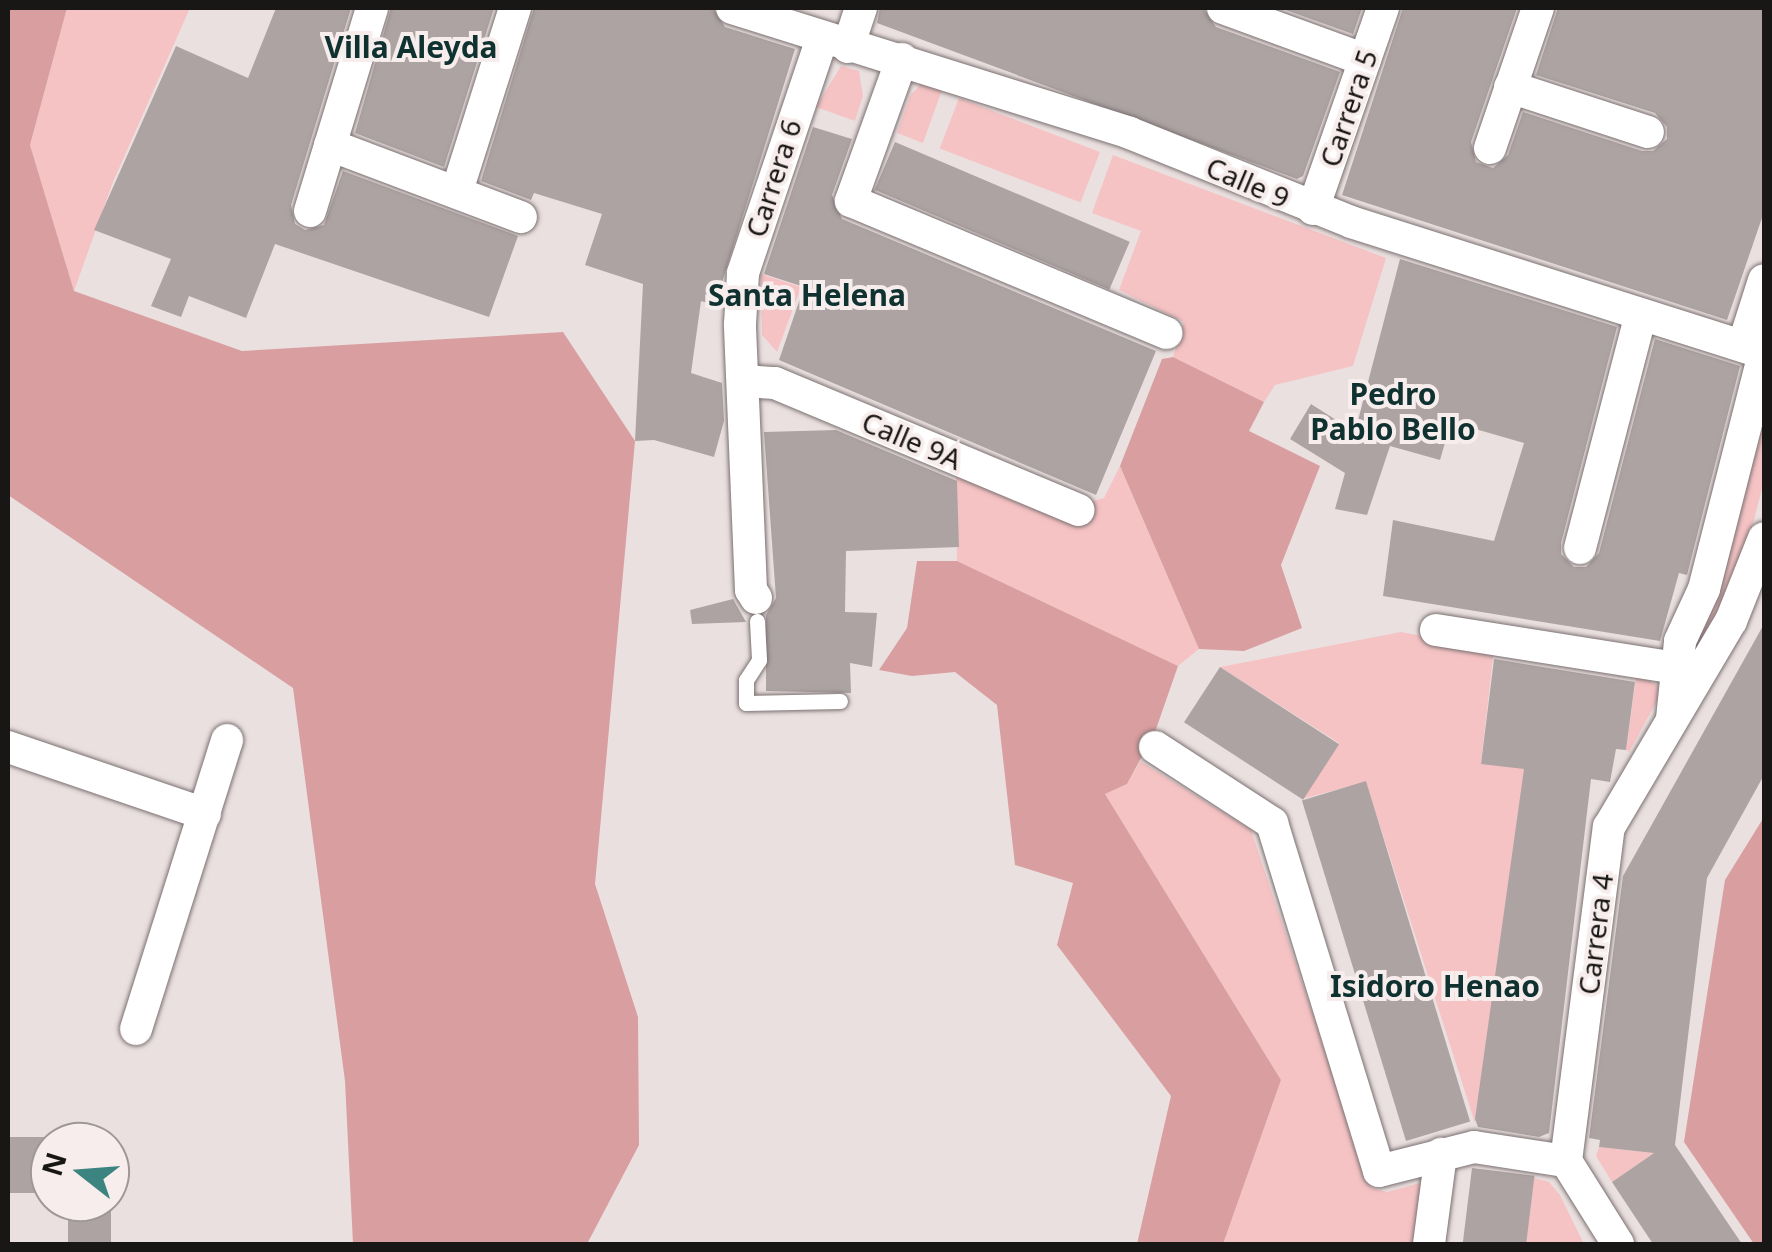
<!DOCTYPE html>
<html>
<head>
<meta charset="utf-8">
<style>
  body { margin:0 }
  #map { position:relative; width:1772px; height:1252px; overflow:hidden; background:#ebe0e0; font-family:"Noto Sans",sans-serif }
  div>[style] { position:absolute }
  .green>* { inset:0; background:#f6c3c4; transform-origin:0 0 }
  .forest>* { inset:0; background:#d99ea0 }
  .building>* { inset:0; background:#ada3a3; transform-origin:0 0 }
  .roads { filter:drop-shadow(0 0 2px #7a7071) drop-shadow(0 0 2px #7a7071) }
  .lane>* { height:15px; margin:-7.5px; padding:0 7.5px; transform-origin:7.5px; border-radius:7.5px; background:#fff }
  .street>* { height:32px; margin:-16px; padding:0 16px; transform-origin:16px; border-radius:16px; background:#fff }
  span { translate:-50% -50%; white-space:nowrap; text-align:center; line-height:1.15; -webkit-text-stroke:8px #f8eded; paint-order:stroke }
  .street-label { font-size:28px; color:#191616 }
  .neighbourhood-label { font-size:30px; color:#0f3230; font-weight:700 }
  .frame { position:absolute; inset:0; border:10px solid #191616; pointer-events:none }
  .north { position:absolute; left:30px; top:1122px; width:100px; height:100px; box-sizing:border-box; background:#f8eded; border:2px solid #9f9797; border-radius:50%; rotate:287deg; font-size:28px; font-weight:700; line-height:40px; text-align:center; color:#191616 }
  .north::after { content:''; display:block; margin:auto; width:35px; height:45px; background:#3c847f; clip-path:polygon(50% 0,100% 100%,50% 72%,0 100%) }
</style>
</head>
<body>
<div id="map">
  <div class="green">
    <div style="clip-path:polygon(67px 8px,190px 8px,113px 182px,74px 291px,30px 145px)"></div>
    <div style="clip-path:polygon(841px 66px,859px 71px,863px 96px,855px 121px,816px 107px)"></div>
    <div style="clip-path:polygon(922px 83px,942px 90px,923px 143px,897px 133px,910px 96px)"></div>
    <div style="left:959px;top:98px;width:151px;height:54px;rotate:21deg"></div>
    <div style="clip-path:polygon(1113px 155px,1386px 258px,1353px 366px,1275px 385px,1264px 402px,1173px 357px,1184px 322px,1119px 290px,1141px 231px,1092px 213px)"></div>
    <div style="clip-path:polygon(761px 274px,801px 287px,777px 352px,762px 335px)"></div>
    <div style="clip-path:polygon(1764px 396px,1764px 481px,1742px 566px,1693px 665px,1694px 640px)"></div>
    <div style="clip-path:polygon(1120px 466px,1199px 649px,1178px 666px,957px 561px,956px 471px,1089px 502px,1104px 498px)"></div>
    <div style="clip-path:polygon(1401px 632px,1494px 649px,1481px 763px,1525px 769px,1475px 1123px,1366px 782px,1302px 799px,1339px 743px,1220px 667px)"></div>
    <div style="clip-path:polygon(1637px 671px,1663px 690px,1629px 752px,1626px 750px)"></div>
    <div style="clip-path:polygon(1140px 761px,1251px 830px,1371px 1188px,1387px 1192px,1420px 1183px,1425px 1188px,1418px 1244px,1223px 1244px,1281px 1080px,1105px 794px,1127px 784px)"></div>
    <div style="clip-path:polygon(1599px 1147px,1654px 1153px,1612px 1182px,1596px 1156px)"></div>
    <div style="clip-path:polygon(1534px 1178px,1549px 1182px,1560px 1195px,1584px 1244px,1525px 1244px)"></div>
  </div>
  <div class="forest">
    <div style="clip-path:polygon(8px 8px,67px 8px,30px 145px,74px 291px,242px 351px,563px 332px,635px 441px,595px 884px,638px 1017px,639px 1145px,587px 1244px,353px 1244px,345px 1081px,293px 688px,8px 495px)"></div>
    <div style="clip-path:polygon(1173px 357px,1264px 402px,1249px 431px,1320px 466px,1281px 565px,1302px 628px,1244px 651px,1199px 649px,1120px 466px,1162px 359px)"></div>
    <div style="clip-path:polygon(917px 561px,957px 561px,1178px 666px,1155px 732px,1127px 784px,1105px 794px,1281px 1080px,1223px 1244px,1137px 1244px,1171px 1096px,1057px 945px,1073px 883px,1015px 865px,997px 705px,955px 672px,912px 676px,879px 670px,907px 628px)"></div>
    <div style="clip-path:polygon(1764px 817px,1764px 1244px,1754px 1244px,1684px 1142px,1725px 880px)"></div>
  </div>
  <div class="building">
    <div style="clip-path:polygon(276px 8px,351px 8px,291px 205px,295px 224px,305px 230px,324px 225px,343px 171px,518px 236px,489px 317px,275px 244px,246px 318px,189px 296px,181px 317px,151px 306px,171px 259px,94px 230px,176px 46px,248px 78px)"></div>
    <div style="clip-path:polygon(391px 8px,494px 8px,444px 167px,355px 133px)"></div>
    <div style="clip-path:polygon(534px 8px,713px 8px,725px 27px,795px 49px,715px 305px,701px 301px,691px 373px,722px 383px,724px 421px,714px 457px,654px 440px,635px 441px,643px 284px,585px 265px,602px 214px,534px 193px,531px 200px,481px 181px)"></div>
    <div style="clip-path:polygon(880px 8px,1203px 8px,1216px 27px,1340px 72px,1303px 176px,1297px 179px,877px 23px)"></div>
    <div style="clip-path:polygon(1280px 8px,1362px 8px,1353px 34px)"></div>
    <div style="clip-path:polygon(1403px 8px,1517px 8px,1471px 142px,1476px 162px,1493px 168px,1508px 155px,1523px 112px,1642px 151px,1653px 151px,1667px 139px,1667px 127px,1655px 113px,1536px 75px,1558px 8px,1764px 8px,1764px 212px,1727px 320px,1342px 195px)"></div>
    <div style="clip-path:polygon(813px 127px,852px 139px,832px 195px,842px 219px,1156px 351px,1096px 495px,779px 360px,804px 287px,764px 274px)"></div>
    <div style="left:895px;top:142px;width:255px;height:52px;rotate:23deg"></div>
    <div style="clip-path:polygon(1400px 259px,1617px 327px,1561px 543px,1561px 554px,1574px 567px,1586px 567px,1599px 553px,1655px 339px,1740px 366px,1687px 575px,1679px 573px,1660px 641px,1383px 596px,1393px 520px,1494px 541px,1524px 443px,1451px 422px,1440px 460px,1390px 446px,1367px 515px,1335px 509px,1345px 473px,1290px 439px,1311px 404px,1355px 432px)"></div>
    <div style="clip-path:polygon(836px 430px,957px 481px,959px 547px,846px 551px,845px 612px,877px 613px,872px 667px,850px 663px,851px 693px,766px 691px,766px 615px,776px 598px,764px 432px)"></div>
    <div style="clip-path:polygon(733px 599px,746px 622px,692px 624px,690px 610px)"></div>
    <div style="clip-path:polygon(1764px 624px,1764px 775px,1707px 878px,1675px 1145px,1742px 1244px,1653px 1244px,1612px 1182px,1654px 1153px,1599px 1147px,1600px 1140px,1589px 1138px,1623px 876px)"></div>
    <div style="clip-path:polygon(1494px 659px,1635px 682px,1626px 750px,1616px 749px,1610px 782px,1591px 779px,1549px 1133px,1539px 1137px,1478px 1127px,1475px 1119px,1524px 769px,1481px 764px)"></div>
    <div style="left:1220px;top:667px;width:142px;height:66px;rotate:33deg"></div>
    <div style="left:1366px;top:781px;width:356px;height:67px;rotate:73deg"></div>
    <div style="left:8px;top:1137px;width:40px;height:56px"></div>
    <div style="left:1472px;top:1168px;width:63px;height:77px;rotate:7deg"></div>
    <div style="left:68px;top:1202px;width:43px;height:42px"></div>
  </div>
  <div class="roads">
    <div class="lane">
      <div style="left:757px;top:621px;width:39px;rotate:87deg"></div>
      <div style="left:759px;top:660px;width:24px;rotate:123deg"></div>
      <div style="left:746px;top:680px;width:23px;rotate:90deg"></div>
      <div style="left:746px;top:703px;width:94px;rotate:-1.2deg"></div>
    </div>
    <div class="street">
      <div style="left:732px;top:8px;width:417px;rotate:17.4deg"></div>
      <div style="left:1130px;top:133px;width:238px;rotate:21.9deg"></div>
      <div style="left:1351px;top:222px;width:433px;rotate:17.6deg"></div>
      <div style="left:1223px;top:8px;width:151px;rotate:20.1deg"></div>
      <div style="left:848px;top:47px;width:41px;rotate:-71.6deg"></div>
      <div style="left:902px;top:59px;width:151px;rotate:109.8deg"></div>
      <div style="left:851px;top:201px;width:342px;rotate:22.7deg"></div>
      <div style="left:1510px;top:87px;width:145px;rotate:18.1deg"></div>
      <div style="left:330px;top:145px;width:204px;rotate:20.7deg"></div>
      <div style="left:1490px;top:148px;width:148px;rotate:-71.1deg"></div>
      <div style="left:457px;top:191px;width:192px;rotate:-72.4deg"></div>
      <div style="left:1313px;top:209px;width:213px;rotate:-70.8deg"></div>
      <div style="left:310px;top:211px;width:212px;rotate:-73deg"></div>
      <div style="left:1743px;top:346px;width:69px;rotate:-72.3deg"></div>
      <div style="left:744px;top:381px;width:31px;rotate:4deg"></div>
      <div style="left:775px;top:383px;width:329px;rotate:22.7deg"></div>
      <div style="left:1580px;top:548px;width:239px;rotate:-75.4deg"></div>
      <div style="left:756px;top:598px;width:9px;rotate:-122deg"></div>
      <div style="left:751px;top:590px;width:266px;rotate:-92.4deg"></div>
      <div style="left:740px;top:324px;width:51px;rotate:-86.6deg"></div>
      <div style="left:743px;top:273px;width:248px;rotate:-71.4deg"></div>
      <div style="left:1436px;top:630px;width:243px;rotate:9deg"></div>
      <div style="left:1672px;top:719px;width:78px;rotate:-84.1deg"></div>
      <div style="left:1680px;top:641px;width:57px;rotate:-65.2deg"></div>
      <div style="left:1704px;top:589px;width:244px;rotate:-75.7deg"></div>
      <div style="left:8px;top:747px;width:208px;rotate:18.8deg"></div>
      <div style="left:1155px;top:747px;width:140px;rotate:33deg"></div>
      <div style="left:1272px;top:823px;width:364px;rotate:72.9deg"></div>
      <div style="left:1379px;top:1171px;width:98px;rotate:-14.2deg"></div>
      <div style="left:1474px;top:1147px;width:93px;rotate:8.7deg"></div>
      <div style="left:1566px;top:1161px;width:98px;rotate:57.9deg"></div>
      <div style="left:136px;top:1029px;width:303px;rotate:-72.5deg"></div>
      <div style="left:1566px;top:1161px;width:337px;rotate:-82.7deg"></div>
      <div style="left:1609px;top:827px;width:239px;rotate:-59.4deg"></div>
      <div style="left:1731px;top:621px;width:89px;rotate:-68.3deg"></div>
      <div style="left:1429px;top:1244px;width:91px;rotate:-82.4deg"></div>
    </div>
  </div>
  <div class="street-label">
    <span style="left:1348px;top:108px;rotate:-71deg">Carrera 5</span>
    <span style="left:773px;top:178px;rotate:-72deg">Carrera 6</span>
    <span style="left:1248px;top:182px;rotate:23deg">Calle 9</span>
    <span style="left:912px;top:440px;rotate:23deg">Calle 9A</span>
    <span style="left:1595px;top:934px;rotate:-83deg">Carrera 4</span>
  </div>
  <div class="neighbourhood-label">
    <span style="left:411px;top:47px">Villa Aleyda</span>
    <span style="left:807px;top:295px">Santa Helena</span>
    <span style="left:1393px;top:411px">Pedro<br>Pablo Bello</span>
    <span style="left:1435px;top:986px">Isidoro Henao</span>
  </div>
  <div class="frame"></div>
  <div class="north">N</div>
</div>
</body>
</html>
